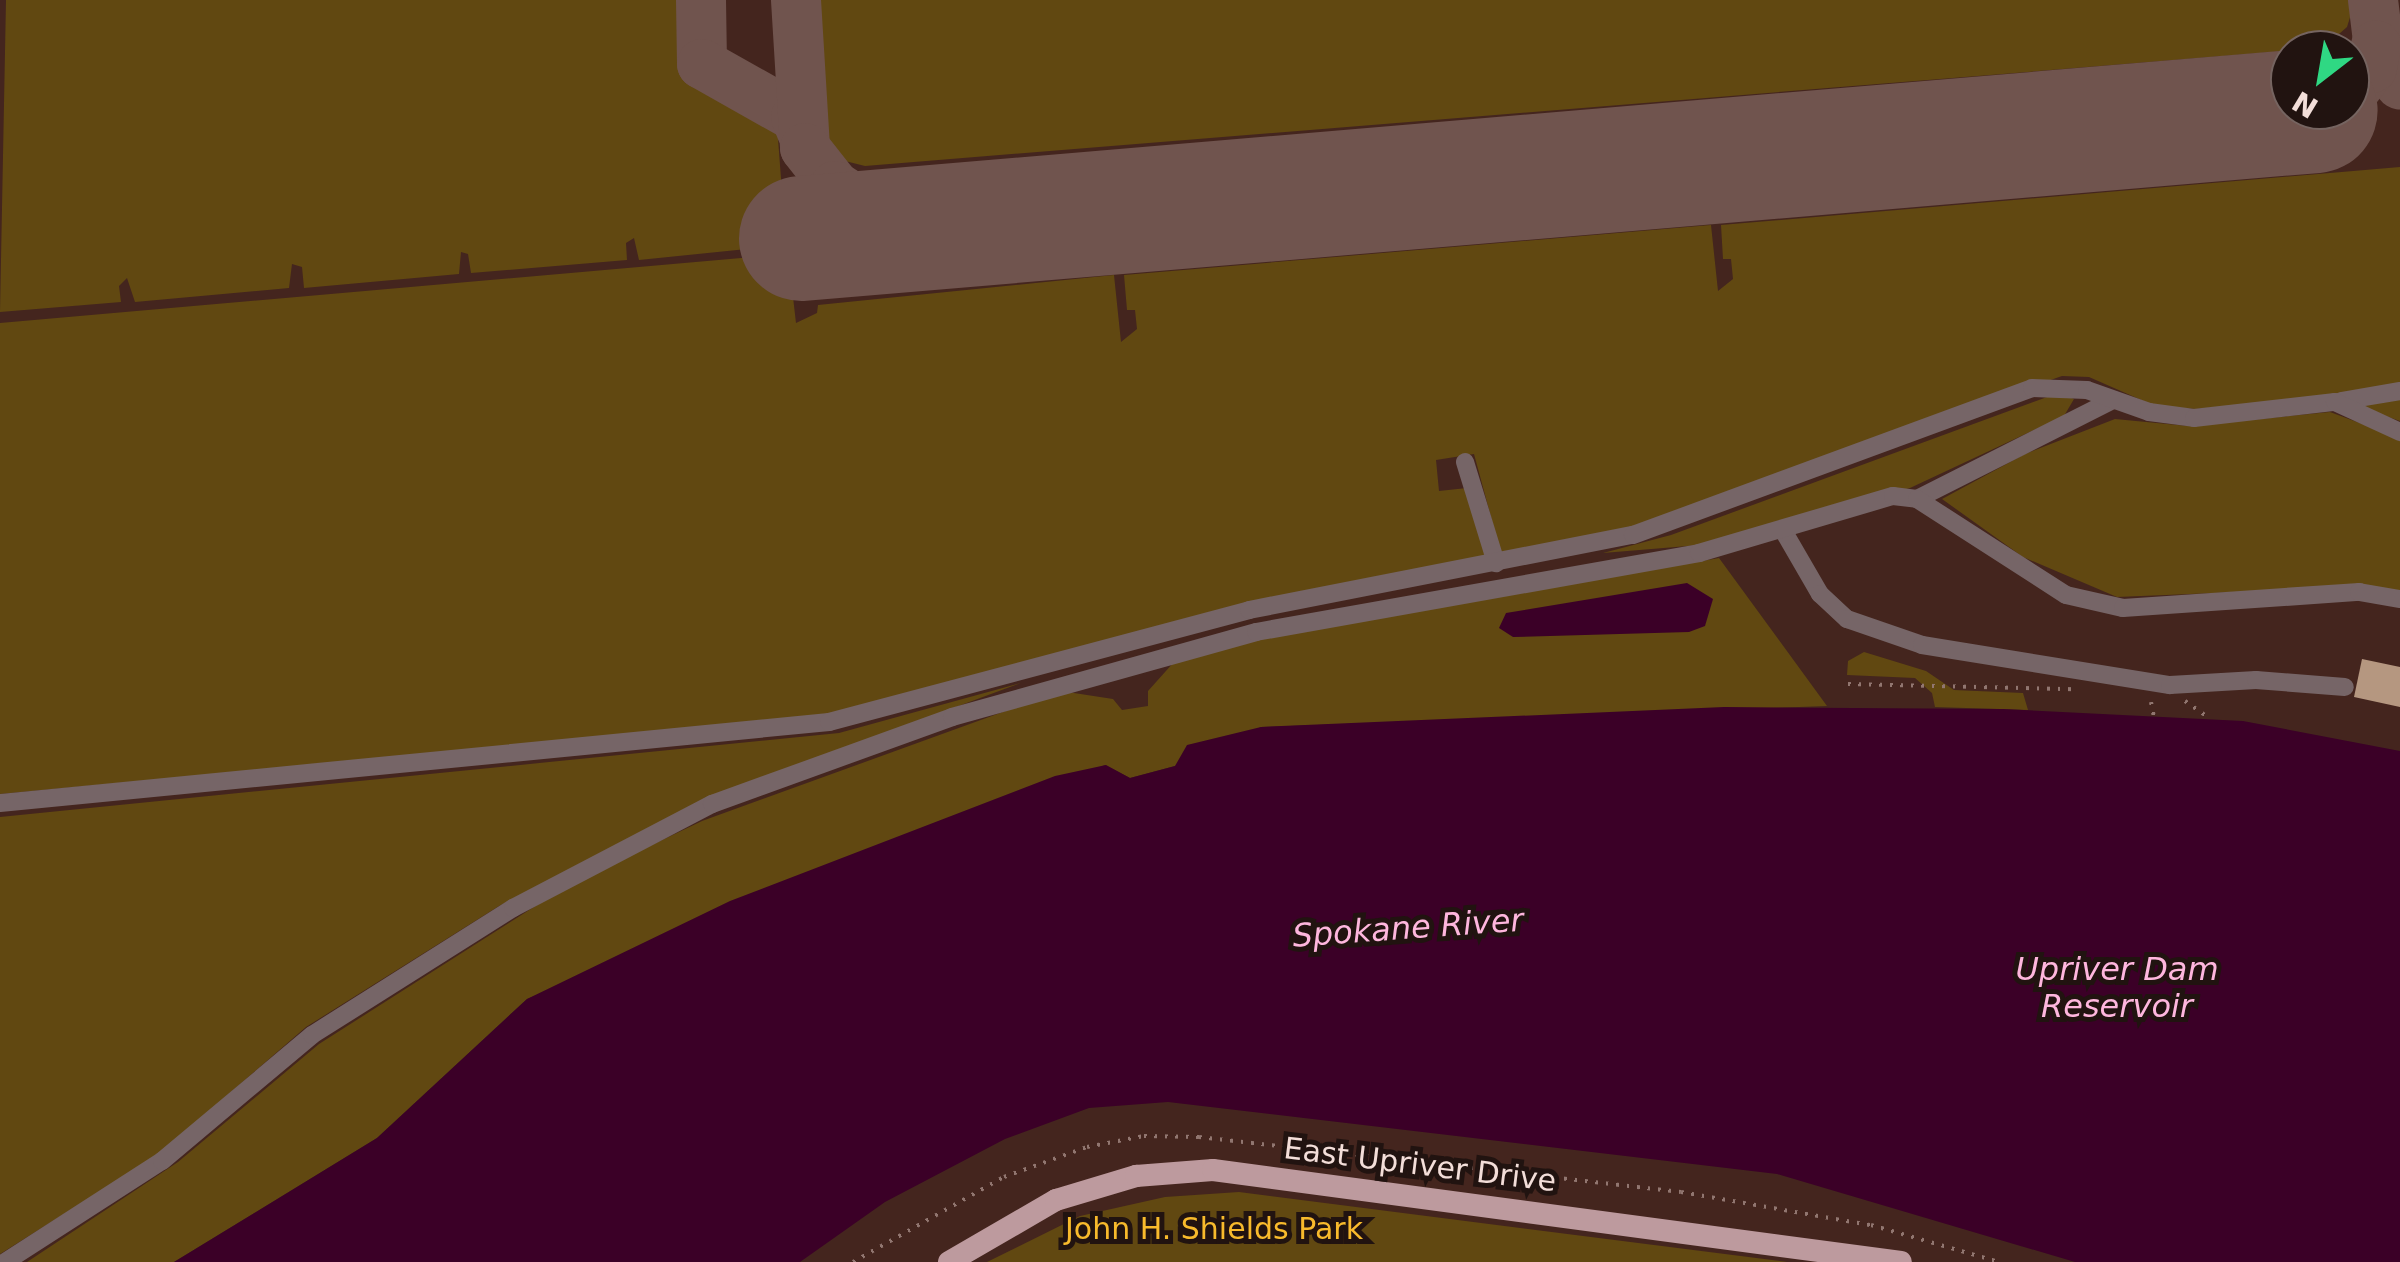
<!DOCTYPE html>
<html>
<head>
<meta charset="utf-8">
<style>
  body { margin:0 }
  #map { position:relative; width:2400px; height:1262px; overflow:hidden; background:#44251e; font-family:"DejaVu Sans",sans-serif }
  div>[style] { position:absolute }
  .green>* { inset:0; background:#614811 }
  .water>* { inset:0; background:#3b0027 }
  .taxiway>* { height:50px; margin:-25px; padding:0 25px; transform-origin:25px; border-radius:25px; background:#70544e }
  .runway>* { height:125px; margin:-62.5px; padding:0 62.5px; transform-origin:62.5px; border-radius:62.5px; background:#70544e }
  .building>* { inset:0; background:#b59780 }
  .path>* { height:4px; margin-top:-2px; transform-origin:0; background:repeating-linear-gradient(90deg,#917670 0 2.5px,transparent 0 10.5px) }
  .minor>* { height:18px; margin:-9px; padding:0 9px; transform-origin:9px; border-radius:9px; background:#766567 }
  .major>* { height:22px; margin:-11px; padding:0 11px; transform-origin:11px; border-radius:11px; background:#bd9a9e }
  span { translate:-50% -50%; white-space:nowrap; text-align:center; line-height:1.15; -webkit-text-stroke:10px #211310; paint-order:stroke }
  .street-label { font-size:30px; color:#f3ded9 }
  .park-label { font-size:30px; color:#f8ba2c }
  .water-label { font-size:32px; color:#feb6dd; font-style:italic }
  .north { position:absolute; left:2270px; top:30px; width:100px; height:100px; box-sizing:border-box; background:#211310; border:2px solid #756460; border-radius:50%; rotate:211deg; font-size:28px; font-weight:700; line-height:40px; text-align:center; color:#f3ded9 }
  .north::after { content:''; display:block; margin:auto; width:35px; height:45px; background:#2fd883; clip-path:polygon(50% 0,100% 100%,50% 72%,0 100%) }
</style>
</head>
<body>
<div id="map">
  <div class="green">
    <div style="clip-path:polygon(6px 0,683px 0,685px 76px,777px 125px,786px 245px,639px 260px,634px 238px,626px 243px,627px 260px,471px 273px,468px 254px,461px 252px,459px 274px,304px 288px,302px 267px,292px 264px,289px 288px,135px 302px,127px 278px,119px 286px,121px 302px,0 312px)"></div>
    <div style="clip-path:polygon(812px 0,2351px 0,2352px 11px,2347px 27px,2323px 48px,865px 166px,833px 158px,818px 133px)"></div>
    <div style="clip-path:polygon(2400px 167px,2400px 421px,2331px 397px,2196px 409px,2155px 406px,2089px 377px,2062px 376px,1631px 527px,1501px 554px,1474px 454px,1436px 460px,1439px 491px,1467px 488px,1487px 557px,830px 717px,0 794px,0 323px,788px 254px,796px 323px,817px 313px,818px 305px,1114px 275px,1121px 342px,1137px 329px,1135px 310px,1127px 310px,1124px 275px,1711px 225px,1718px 291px,1733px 279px,1731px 259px,1723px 259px,1721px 225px)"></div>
    <div style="clip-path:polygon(2058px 393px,2074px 399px,2064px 416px,1910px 488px,1700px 545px,1603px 553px,1671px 535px)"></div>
    <div style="clip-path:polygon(2330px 412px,2400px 438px,2400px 594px,2361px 587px,2117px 597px,2023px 557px,1942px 499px,2025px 454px,2115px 419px,2188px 426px)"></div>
    <div style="clip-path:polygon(1719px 558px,1827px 706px,1261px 727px,1175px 766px,1130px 778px,1105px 765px,527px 999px,377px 1138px,174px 1262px,27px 1262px,178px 1162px,319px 1044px,570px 884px,702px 821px,1061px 691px,1113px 699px,1122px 710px,1148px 706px,1148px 691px,1174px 662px,1257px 640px)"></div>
    <div style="clip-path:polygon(1864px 652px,1926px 671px,1954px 690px,2023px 693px,2028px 710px,1935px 707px,1932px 693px,1915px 678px,1847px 675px,1848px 661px)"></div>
    <div style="clip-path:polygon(1021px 683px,699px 802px,499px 906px,306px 1027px,158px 1155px,0 1254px,0 817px,839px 733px)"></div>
    <div style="clip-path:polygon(1239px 1192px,1787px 1262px,987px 1262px,1080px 1216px,1165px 1197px)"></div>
  </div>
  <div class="water">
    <div style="clip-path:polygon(1687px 583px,1713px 599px,1705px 626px,1689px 632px,1513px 637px,1499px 628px,1506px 613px)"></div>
    <div style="clip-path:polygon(1724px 707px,2003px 709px,2243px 721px,2400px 751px,2400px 1262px,2075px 1262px,1777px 1174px,1168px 1102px,1089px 1108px,1005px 1139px,885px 1202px,800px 1262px,174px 1262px,377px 1138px,527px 999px,730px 901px,1055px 776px,1106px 765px,1130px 778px,1175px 766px,1187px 745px,1261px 727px)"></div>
  </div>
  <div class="taxiway">
    <div style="left:701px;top:0;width:64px;rotate:89.1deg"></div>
    <div style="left:702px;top:64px;width:108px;rotate:29.4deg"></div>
    <div style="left:796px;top:117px;width:16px;rotate:68deg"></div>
    <div style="left:796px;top:0;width:148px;rotate:86.5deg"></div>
    <div style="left:805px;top:148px;width:48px;rotate:51.7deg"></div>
    <div style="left:835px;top:186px;width:80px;rotate:32.7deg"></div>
    <div style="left:2373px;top:0;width:57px;rotate:83deg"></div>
    <div style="left:2380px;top:57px;width:34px;rotate:54deg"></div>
    <div style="left:2350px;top:96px;width:36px;rotate:-52deg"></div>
    <div style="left:2372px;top:68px;width:23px;rotate:-80deg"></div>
  </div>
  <div class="runway">
    <div style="left:801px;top:238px;width:1519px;rotate:-4.83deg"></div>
  </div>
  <div class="building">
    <div style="clip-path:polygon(2362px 659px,2400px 667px,2400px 707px,2354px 697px)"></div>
  </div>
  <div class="path">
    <div style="left:1848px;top:684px;width:226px;rotate:1.3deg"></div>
    <div style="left:2185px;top:701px;width:24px;rotate:35deg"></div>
    <div style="left:2151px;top:702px;width:15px;rotate:79deg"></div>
    <div style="left:853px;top:1262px;width:173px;rotate:-29.4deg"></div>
    <div style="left:1004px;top:1177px;width:88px;rotate:-19.9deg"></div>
    <div style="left:1087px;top:1147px;width:58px;rotate:-10.9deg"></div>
    <div style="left:1144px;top:1136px;width:55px;rotate:1deg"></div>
    <div style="left:1199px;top:1137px;width:485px;rotate:6.5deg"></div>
    <div style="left:1681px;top:1192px;width:193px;rotate:9.9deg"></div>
    <div style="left:1871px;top:1225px;width:133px;rotate:16.1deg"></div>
  </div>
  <div class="minor">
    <div style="left:2341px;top:401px;width:60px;rotate:-9.6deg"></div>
    <div style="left:1465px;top:462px;width:106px;rotate:72.9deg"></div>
    <div style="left:1917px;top:499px;width:220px;rotate:-26.8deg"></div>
    <div style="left:1784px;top:532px;width:72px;rotate:59.9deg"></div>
    <div style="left:1820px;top:594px;width:37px;rotate:43deg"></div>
    <div style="left:1847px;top:619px;width:79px;rotate:19.1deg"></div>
    <div style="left:1922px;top:645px;width:251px;rotate:9.2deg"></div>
    <div style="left:2170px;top:685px;width:86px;rotate:-3.3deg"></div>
    <div style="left:2256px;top:680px;width:89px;rotate:4.5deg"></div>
    <div style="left:0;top:803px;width:833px;rotate:-5.58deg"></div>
    <div style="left:829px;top:722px;width:435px;rotate:-14.9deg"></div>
    <div style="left:1249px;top:610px;width:391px;rotate:-11.1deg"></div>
    <div style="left:1633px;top:535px;width:425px;rotate:-20.2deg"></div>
    <div style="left:2032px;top:388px;width:55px;rotate:2.1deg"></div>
    <div style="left:2087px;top:390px;width:66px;rotate:19.5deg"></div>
    <div style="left:2149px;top:412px;width:45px;rotate:7.6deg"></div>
    <div style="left:2194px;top:418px;width:142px;rotate:-6.5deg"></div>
    <div style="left:2335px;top:402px;width:72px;rotate:24.8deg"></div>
    <div style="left:5px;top:1262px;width:187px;rotate:-32.8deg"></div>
    <div style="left:162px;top:1161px;width:196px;rotate:-40deg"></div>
    <div style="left:312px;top:1035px;width:238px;rotate:-32.3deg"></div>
    <div style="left:513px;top:908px;width:225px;rotate:-27.6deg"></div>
    <div style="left:712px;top:804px;width:255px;rotate:-19.9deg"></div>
    <div style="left:952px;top:717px;width:316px;rotate:-15.6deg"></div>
    <div style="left:1256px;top:632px;width:450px;rotate:-10.1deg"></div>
    <div style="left:1699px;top:553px;width:202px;rotate:-16.4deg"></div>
    <div style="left:1893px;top:496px;width:24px;rotate:7deg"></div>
    <div style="left:1917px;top:499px;width:177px;rotate:32.8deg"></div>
    <div style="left:2066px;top:595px;width:58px;rotate:12.8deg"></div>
    <div style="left:2123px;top:608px;width:237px;rotate:-3.9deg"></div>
    <div style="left:2359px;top:592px;width:42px;rotate:9.7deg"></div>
  </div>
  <div class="major">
    <div style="left:949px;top:1262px;width:124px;rotate:-30.1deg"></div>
    <div style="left:1056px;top:1200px;width:84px;rotate:-16.7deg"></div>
    <div style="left:1136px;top:1176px;width:77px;rotate:-4.5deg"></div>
    <div style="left:1213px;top:1170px;width:694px;rotate:7.62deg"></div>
  </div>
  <div class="street-label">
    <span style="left:1420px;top:1165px;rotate:7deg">East Upriver Drive</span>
  </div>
  <div class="park-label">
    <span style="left:1214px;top:1229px">John H. Shields Park</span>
  </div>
  <div class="water-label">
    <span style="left:1408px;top:928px;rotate:-4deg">Spokane River</span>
    <span style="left:2117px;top:988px">Upriver Dam<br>Reservoir</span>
  </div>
  <div class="north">N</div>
</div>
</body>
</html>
